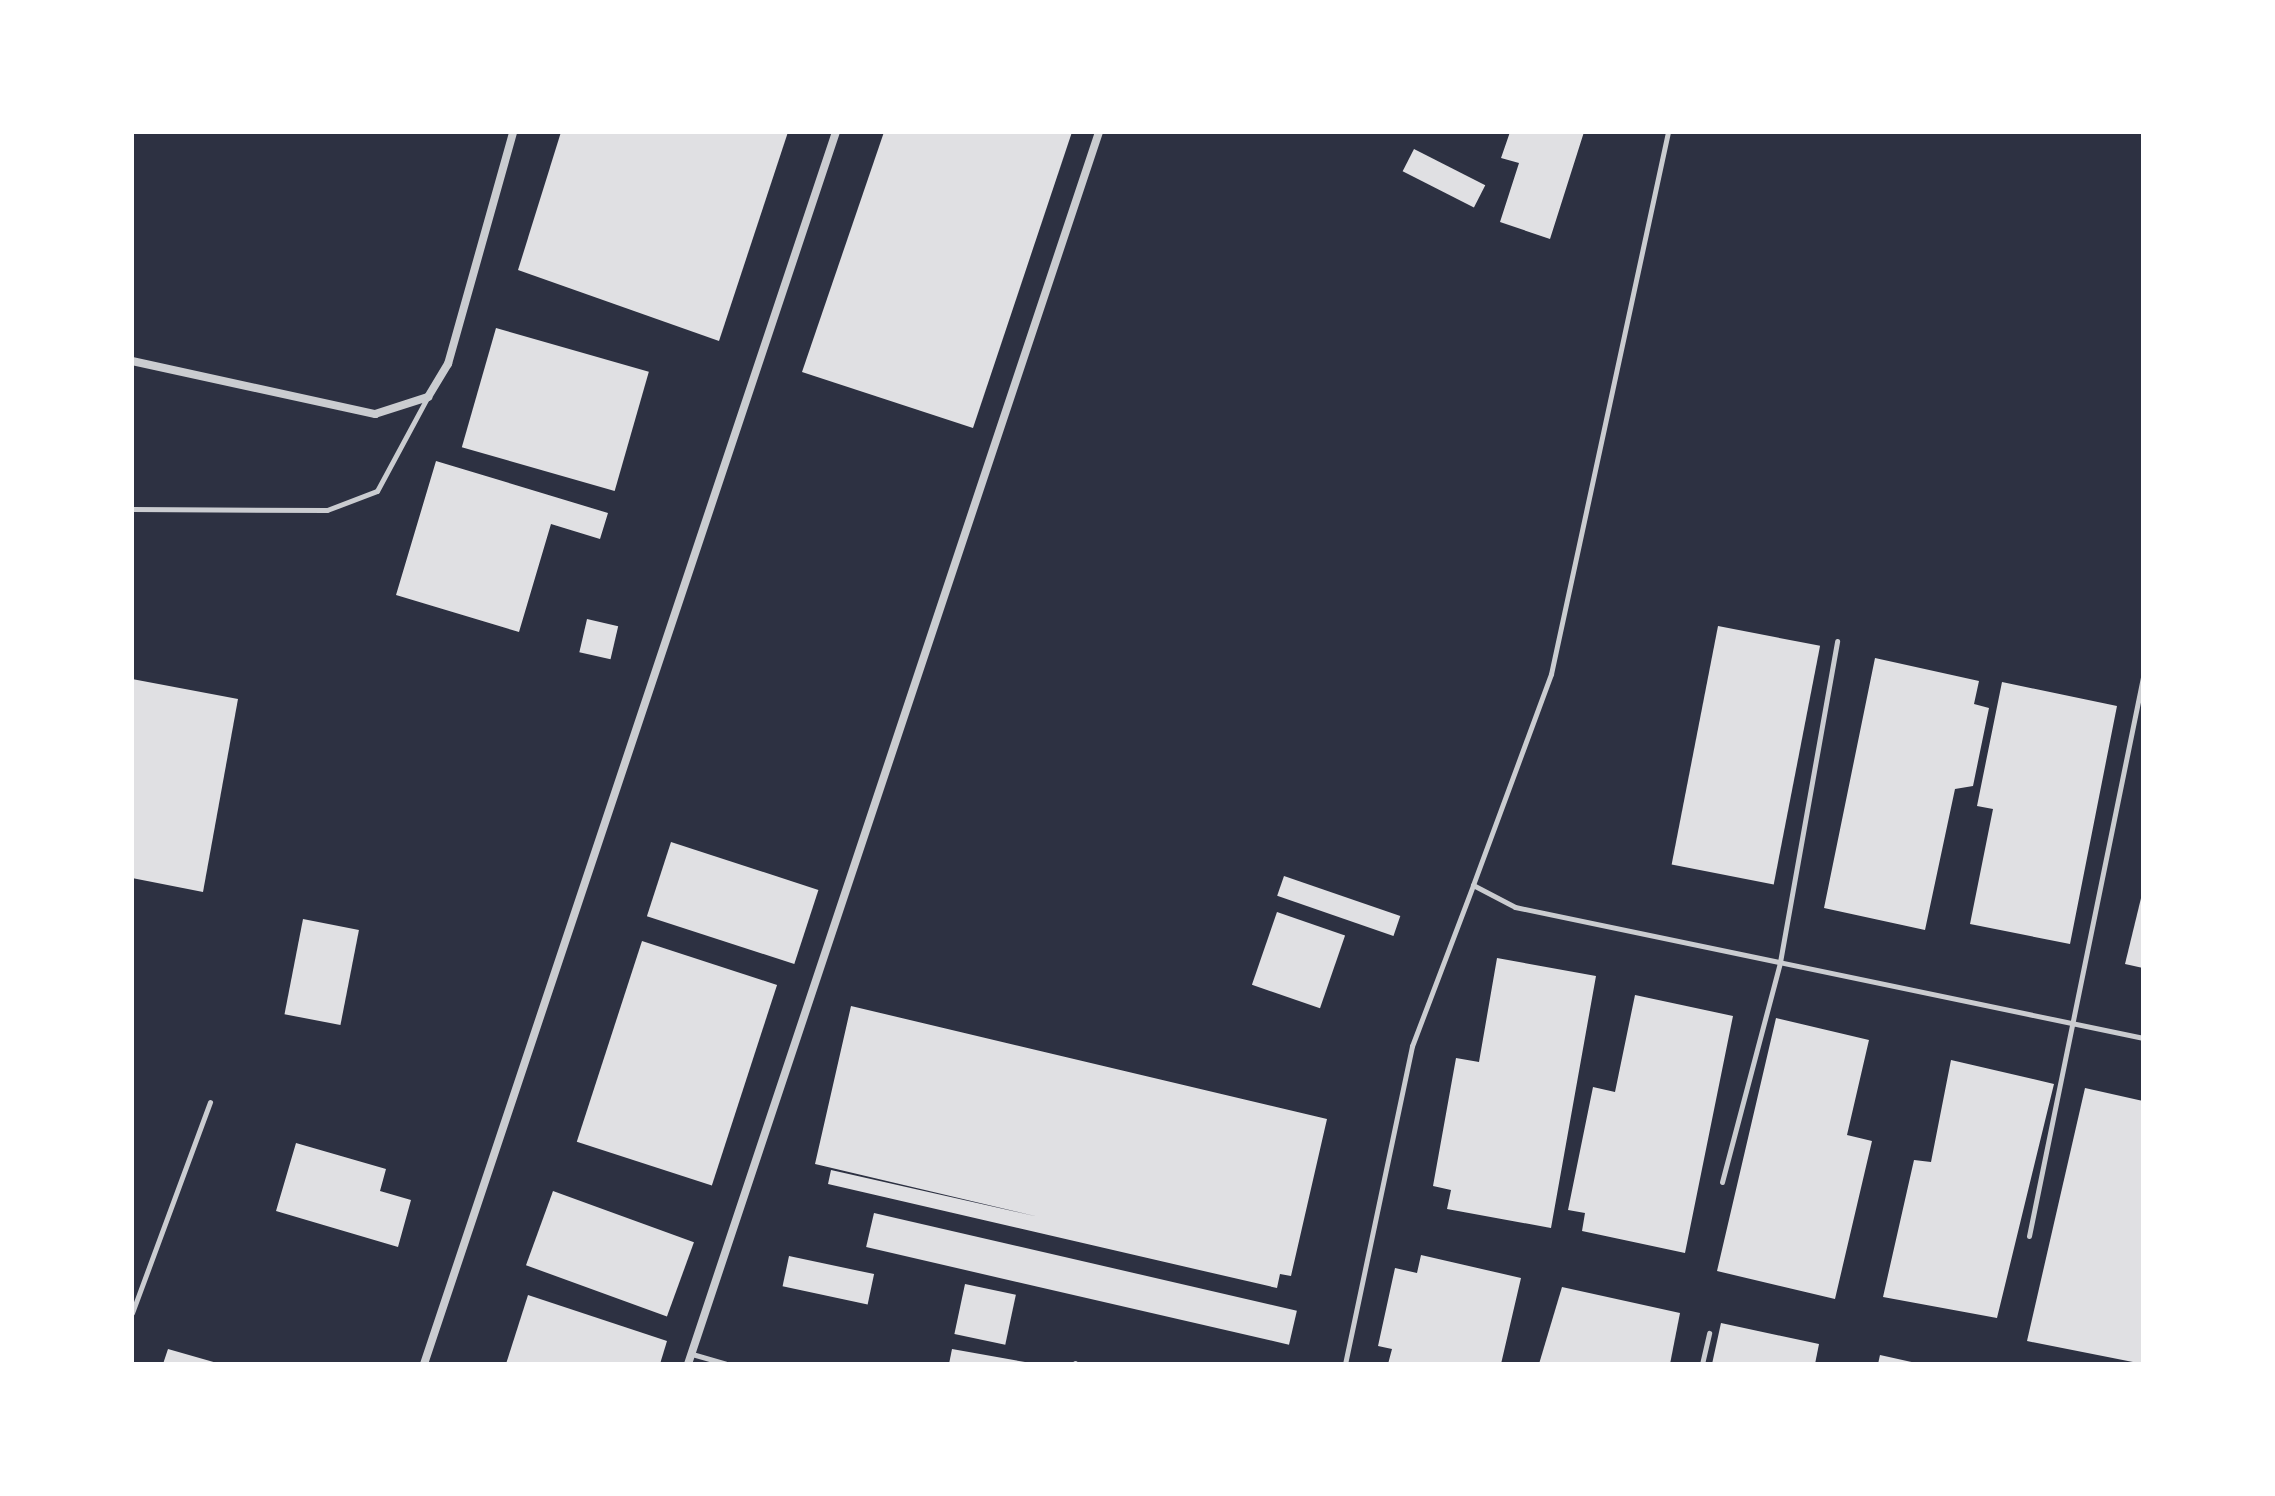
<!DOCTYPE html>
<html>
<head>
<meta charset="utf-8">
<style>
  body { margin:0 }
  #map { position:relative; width:2275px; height:1496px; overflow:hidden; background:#2d3142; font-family:Barlow,sans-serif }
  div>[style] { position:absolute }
  .building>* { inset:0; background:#e0e0e3; transform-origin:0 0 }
  .service>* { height:5px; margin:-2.5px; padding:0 2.5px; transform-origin:2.5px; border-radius:2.5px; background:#caccd0 }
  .minor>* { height:8px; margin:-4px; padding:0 4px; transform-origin:4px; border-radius:4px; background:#caccd0 }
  span { translate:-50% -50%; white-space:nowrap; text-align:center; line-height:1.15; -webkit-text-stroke:6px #fff; paint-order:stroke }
  .frame { position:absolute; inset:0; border:134px solid #fff; pointer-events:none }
</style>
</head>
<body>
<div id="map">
  <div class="building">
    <div style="clip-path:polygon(561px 132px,788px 132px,719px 341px,518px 270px)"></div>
    <div style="clip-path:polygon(884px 132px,1072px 132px,973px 428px,802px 372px)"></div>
    <div style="clip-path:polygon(1510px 132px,1584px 132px,1550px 239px,1500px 222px,1519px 163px,1501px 158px)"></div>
    <div style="left:1414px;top:149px;width:80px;height:25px;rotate:27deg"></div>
    <div style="left:496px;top:328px;width:159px;height:124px;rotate:16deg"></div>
    <div style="clip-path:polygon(436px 461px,608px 513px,600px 539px,551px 524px,519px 632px,396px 595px)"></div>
    <div style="left:587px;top:619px;width:32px;height:34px;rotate:13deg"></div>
    <div style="left:1718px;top:626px;width:104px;height:243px;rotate:11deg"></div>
    <div style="clip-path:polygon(1875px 658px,1979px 681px,1974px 704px,1989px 708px,1973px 786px,1955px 789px,1925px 930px,1824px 908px)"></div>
    <div style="clip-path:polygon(132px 679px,238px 699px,203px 892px,132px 878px)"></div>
    <div style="clip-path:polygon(2002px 682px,2117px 706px,2070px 944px,1970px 924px,1993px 809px,1977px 806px)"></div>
    <div style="left:671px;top:842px;width:155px;height:78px;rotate:18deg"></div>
    <div style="left:1284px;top:876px;width:123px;height:21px;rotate:19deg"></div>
    <div style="clip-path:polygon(2142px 894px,2143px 895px,2143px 968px,2125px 964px)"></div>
    <div style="left:1277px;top:912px;width:72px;height:77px;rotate:19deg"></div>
    <div style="left:303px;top:919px;width:57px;height:97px;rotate:11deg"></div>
    <div style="left:642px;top:941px;width:142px;height:211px;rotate:18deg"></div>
    <div style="clip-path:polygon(1497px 958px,1596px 976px,1551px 1228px,1447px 1209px,1451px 1190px,1433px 1186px,1456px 1058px,1479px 1062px)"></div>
    <div style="clip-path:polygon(1635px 995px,1733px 1016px,1685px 1253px,1582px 1231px,1585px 1213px,1568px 1210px,1593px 1087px,1615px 1092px)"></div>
    <div style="clip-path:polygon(851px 1006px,1327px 1119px,1291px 1276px,1280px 1274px,1277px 1288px,828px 1184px,831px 1170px,1039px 1217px,815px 1164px)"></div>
    <div style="clip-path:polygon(1776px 1018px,1869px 1040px,1847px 1135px,1872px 1141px,1835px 1299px,1717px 1271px)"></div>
    <div style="clip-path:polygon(1951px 1060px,2054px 1084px,1997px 1318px,1883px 1297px,1914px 1160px,1931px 1162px)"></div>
    <div style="clip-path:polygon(2085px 1088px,2143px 1101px,2143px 1364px,2027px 1341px)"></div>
    <div style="clip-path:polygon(296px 1143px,386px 1169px,380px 1191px,411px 1200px,398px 1247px,276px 1211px)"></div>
    <div style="left:553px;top:1191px;width:150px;height:79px;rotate:20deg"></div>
    <div style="left:874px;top:1213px;width:434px;height:35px;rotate:13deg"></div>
    <div style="clip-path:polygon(1421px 1255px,1521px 1278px,1501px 1364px,1388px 1364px,1392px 1349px,1378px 1346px,1395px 1268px,1417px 1273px)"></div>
    <div style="left:789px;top:1256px;width:87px;height:31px;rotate:12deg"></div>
    <div style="left:965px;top:1284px;width:52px;height:51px;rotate:12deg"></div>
    <div style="clip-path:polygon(1562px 1287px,1680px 1313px,1670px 1364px,1539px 1364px)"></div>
    <div style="clip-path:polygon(528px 1295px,667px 1341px,660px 1364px,506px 1364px)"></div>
    <div style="clip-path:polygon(1721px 1323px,1819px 1344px,1815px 1364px,1712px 1364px)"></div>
    <div style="clip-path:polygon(168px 1349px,217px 1363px,217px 1364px,163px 1364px)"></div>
    <div style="clip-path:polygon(952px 1349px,1025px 1362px,1024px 1364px,949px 1364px)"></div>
    <div style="clip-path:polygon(1880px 1355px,1916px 1363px,1916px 1364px,1878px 1364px)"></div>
  </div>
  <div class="service">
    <div style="left:132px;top:509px;width:195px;rotate:0.3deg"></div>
    <div style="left:327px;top:510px;width:53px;rotate:-20.8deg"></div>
    <div style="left:377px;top:491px;width:106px;rotate:-61.7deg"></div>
    <div style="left:1473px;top:885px;width:225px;rotate:-69.7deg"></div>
    <div style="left:1551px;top:674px;width:554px;rotate:-77.82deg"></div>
    <div style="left:1722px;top:1182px;width:228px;rotate:-75.2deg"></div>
    <div style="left:1780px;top:962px;width:326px;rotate:-79.9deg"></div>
    <div style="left:2029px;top:1236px;width:571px;rotate:-78.47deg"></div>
    <div style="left:132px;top:1313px;width:225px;rotate:-69.7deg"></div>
    <div style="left:692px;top:1354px;width:35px;rotate:16deg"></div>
    <div style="left:1075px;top:1364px;width:1px;rotate:-90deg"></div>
    <div style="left:1345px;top:1364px;width:325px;rotate:-78.1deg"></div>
    <div style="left:1412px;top:1046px;width:172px;rotate:-69.2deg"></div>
    <div style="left:1473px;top:885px;width:47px;rotate:27.6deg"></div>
    <div style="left:1515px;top:907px;width:642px;rotate:11.78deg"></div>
    <div style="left:1702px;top:1364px;width:32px;rotate:-77deg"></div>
  </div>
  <div class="minor">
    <div style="left:132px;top:361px;width:249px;rotate:12.3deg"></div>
    <div style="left:375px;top:414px;width:56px;rotate:-17.8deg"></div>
    <div style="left:428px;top:397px;width:39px;rotate:-59deg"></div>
    <div style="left:448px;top:364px;width:241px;rotate:-74.3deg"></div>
    <div style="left:424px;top:1364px;width:1299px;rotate:-71.51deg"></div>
    <div style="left:688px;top:1364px;width:1299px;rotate:-71.55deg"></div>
  </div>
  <div class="frame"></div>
</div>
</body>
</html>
